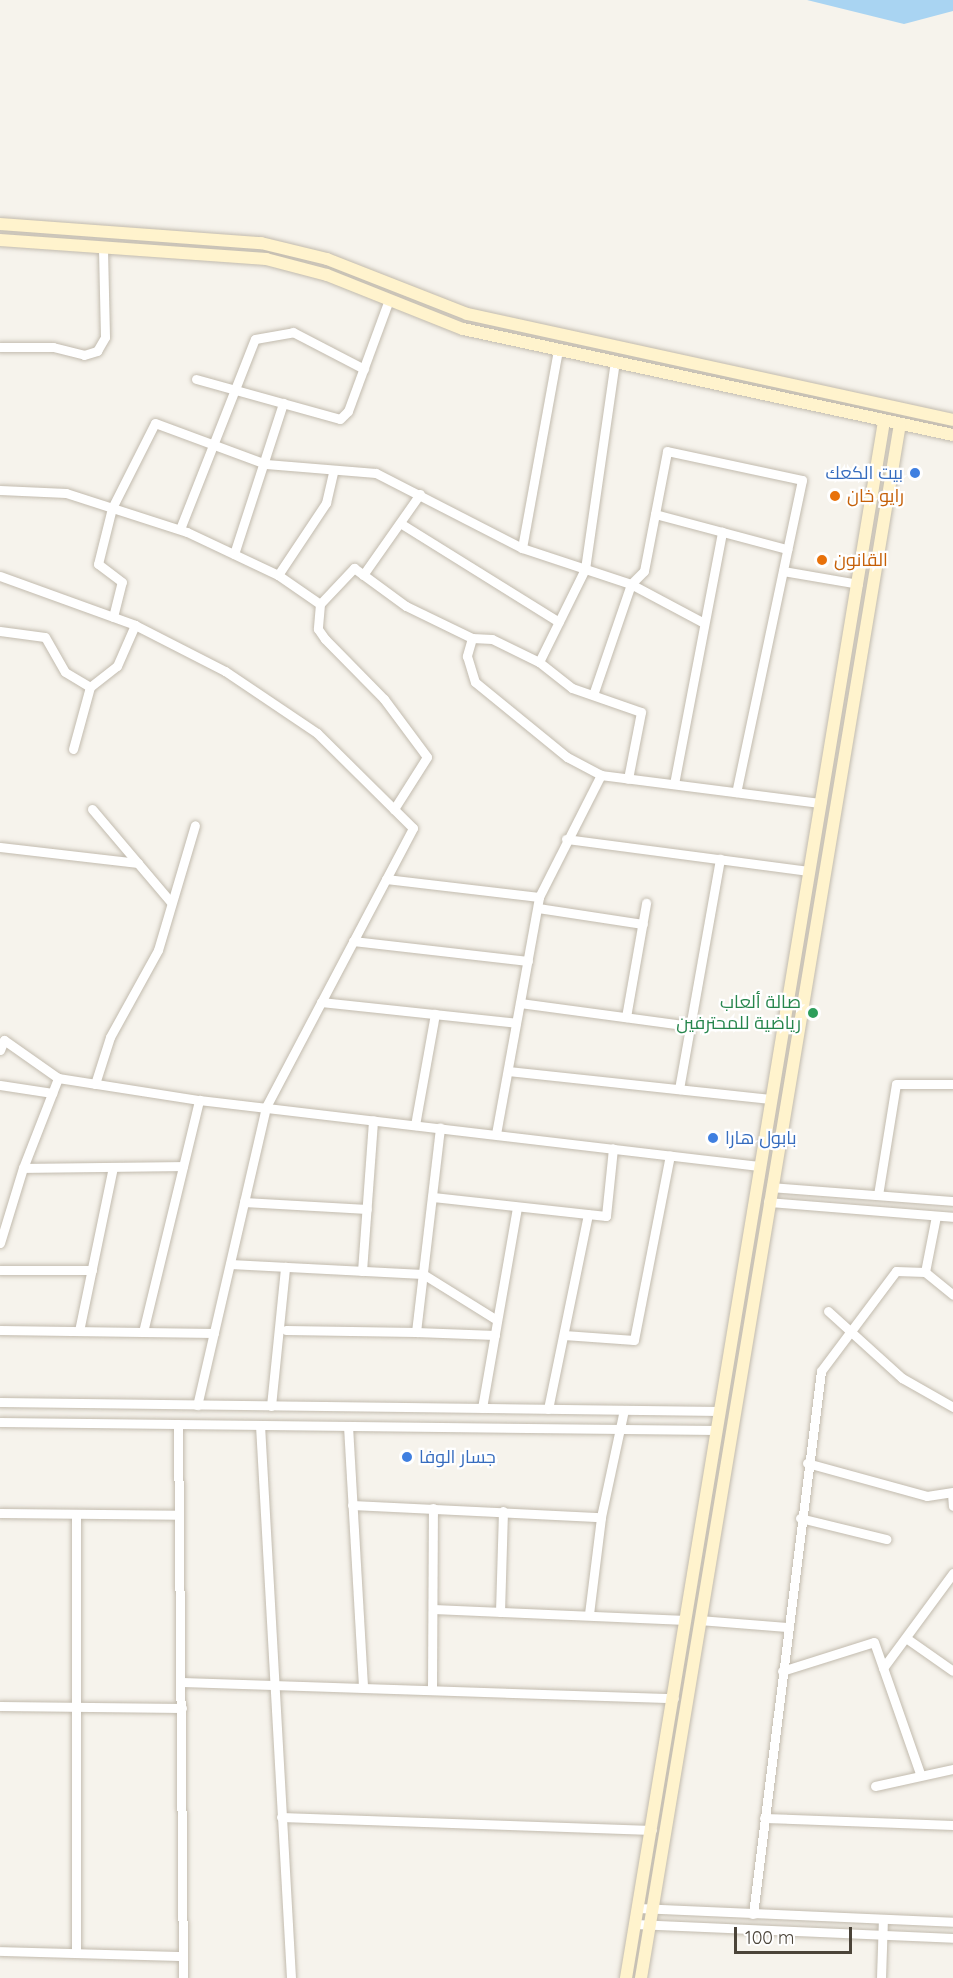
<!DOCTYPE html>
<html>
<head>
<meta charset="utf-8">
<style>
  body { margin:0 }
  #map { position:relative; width:953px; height:1978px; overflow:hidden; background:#f6f3ec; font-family:Quicksand,Cairo,sans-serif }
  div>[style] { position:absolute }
  .water>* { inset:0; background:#a9d4f2 }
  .roads { filter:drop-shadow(0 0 2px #c2bbae) drop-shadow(0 0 2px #c2bbae) }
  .minor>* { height:9px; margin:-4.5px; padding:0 4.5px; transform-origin:4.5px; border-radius:4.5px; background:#fff }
  .secondary>* { height:12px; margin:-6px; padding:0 6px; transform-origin:6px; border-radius:6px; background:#fff3cd }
  .dots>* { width:16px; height:16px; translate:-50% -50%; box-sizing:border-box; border:3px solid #fff; border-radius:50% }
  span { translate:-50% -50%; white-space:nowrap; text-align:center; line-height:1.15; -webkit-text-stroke:4.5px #fff; paint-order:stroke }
  .shop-label { font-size:18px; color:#366cbe }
  .right { translate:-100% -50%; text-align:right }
  .left { translate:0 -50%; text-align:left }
  .food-label { font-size:18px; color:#c56008 }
  .leisure-label { font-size:18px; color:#27864d }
  .scale { position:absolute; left:734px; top:1927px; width:118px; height:27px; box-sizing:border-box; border:3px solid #4b4439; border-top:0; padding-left:8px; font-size:18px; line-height:21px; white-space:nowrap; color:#4b4439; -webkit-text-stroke:4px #fff; paint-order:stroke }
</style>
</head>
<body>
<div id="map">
  <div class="water">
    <div style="clip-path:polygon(807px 0,953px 0,953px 11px,904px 24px)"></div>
  </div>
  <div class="roads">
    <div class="minor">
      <div style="left:0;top:347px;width:53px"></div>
      <div style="left:53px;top:347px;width:32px;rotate:14deg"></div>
      <div style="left:84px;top:355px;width:14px;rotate:-17deg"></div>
      <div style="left:97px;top:351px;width:16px;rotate:-60deg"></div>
      <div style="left:105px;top:337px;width:91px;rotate:-91.3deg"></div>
      <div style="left:196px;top:379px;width:149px;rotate:15.5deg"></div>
      <div style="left:340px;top:419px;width:11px;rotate:-45deg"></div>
      <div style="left:348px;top:411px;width:116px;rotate:-69.8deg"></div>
      <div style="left:0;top:490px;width:66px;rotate:2.6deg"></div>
      <div style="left:66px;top:493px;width:127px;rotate:17.9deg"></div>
      <div style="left:187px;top:532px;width:101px;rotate:25.3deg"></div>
      <div style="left:278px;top:575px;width:51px;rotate:34.6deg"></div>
      <div style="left:320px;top:604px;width:50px;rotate:-46.6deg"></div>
      <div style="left:354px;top:568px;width:64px;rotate:36.2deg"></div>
      <div style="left:406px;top:606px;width:73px;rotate:25.9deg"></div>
      <div style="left:472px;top:638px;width:20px;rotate:3deg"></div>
      <div style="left:492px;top:639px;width:52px;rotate:26.1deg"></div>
      <div style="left:539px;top:662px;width:42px;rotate:38.2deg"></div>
      <div style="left:572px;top:688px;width:73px;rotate:19.2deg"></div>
      <div style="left:641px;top:712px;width:68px;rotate:101deg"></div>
      <div style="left:655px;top:514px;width:137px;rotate:14.9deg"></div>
      <div style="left:400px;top:523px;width:187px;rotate:31.9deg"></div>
      <div style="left:180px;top:529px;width:204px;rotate:-68.5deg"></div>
      <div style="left:255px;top:339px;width:39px;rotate:-10deg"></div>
      <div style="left:293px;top:332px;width:80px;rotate:27.5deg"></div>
      <div style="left:522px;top:548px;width:201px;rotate:-79.7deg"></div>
      <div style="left:234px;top:554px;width:159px;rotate:-72deg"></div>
      <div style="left:783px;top:571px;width:76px;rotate:9.8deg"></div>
      <div style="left:278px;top:575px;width:87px;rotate:-56.3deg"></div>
      <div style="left:326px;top:503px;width:31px;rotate:-77deg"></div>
      <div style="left:363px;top:575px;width:99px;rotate:-54.9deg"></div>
      <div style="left:0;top:576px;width:144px;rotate:19.9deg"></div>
      <div style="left:135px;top:625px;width:101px;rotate:27.1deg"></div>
      <div style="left:225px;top:671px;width:111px;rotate:34deg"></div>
      <div style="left:317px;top:733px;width:135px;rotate:44.7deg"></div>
      <div style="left:413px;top:828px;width:315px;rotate:117.8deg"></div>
      <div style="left:266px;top:1107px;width:306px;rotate:103deg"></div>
      <div style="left:320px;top:604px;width:25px;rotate:95deg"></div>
      <div style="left:318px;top:629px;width:12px;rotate:55deg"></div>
      <div style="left:325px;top:639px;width:84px;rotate:45.5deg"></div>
      <div style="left:384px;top:699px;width:72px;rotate:53.4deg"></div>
      <div style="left:427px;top:757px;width:62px;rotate:122.4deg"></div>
      <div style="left:113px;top:617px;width:36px;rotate:-76deg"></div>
      <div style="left:122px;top:582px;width:30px;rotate:-143deg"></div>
      <div style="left:98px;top:564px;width:58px;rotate:-76deg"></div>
      <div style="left:112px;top:508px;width:95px;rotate:-63.2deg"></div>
      <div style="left:155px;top:423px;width:118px;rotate:20.3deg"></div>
      <div style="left:266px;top:464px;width:110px;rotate:4.7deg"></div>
      <div style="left:376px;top:473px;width:164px;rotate:27.2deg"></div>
      <div style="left:522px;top:548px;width:115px;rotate:18.3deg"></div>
      <div style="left:631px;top:584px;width:117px;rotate:108.9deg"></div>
      <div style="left:704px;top:623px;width:83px;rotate:-151.9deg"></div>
      <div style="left:631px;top:584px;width:18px;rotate:-45deg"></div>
      <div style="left:644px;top:571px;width:122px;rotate:-79.1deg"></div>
      <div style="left:667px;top:451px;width:138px;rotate:12.1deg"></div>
      <div style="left:802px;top:480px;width:319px;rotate:101.9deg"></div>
      <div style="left:0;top:631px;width:45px;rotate:7.6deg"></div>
      <div style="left:45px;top:637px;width:40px;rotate:60.3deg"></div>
      <div style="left:65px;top:672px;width:29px;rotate:31deg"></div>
      <div style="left:472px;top:638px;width:19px;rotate:106deg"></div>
      <div style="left:467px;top:656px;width:27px;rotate:73deg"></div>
      <div style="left:475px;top:682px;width:119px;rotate:39.2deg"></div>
      <div style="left:567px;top:757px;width:38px;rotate:28deg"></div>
      <div style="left:539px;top:662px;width:104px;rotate:-63.7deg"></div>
      <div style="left:585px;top:569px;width:209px;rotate:-81.8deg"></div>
      <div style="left:73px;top:749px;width:64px;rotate:-74.7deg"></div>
      <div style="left:90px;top:687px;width:34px;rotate:-38deg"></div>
      <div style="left:117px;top:666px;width:45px;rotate:-66.3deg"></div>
      <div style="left:674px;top:784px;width:257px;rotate:-79.2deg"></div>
      <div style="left:92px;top:809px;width:122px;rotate:49.7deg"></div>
      <div style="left:566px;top:839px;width:246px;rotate:7.5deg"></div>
      <div style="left:0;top:847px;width:139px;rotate:6.6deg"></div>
      <div style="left:386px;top:879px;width:154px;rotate:6.7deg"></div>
      <div style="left:538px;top:908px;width:106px;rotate:8.7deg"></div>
      <div style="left:353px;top:941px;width:176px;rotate:6.5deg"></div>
      <div style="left:321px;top:1002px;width:196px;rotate:6.1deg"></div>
      <div style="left:520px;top:1003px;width:172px;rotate:7.7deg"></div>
      <div style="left:626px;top:1017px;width:116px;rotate:-80deg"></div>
      <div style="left:0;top:1050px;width:11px;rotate:-68deg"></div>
      <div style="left:4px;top:1040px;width:66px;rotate:35.1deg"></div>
      <div style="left:58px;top:1078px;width:143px;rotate:8.9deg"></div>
      <div style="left:199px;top:1100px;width:564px;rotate:6.72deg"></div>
      <div style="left:508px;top:1071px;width:264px;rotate:6.1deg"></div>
      <div style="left:95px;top:1084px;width:49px;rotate:-72.3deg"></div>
      <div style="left:110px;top:1037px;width:99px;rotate:-61.1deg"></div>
      <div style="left:158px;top:950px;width:130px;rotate:-73.5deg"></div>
      <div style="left:0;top:1085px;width:53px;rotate:8.7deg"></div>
      <div style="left:679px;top:1089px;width:234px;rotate:-79.9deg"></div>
      <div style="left:415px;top:1125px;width:113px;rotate:-79.8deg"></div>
      <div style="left:496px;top:1134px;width:241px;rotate:-79.7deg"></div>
      <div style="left:539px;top:897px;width:137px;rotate:-63.1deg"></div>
      <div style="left:601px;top:775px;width:222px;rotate:7.3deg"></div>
      <div style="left:23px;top:1168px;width:97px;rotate:-68.7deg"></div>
      <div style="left:771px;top:1187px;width:183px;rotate:4.4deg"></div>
      <div style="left:878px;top:1195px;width:112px;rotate:-80.8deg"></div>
      <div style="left:896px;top:1084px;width:57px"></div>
      <div style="left:433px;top:1197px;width:174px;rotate:6.3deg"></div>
      <div style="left:606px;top:1216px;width:68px;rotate:-84.1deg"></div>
      <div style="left:244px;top:1202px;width:123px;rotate:3.3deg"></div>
      <div style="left:768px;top:1202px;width:186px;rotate:4.6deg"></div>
      <div style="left:0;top:1243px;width:78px;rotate:-73deg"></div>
      <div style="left:23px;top:1168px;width:160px;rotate:-0.7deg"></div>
      <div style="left:230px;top:1264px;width:193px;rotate:3deg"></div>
      <div style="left:423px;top:1274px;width:87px;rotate:31.9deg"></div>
      <div style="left:0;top:1270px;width:92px"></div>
      <div style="left:362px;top:1271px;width:151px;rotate:-85.8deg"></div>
      <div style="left:925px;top:1272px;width:36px;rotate:39deg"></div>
      <div style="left:828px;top:1311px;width:100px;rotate:42.2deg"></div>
      <div style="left:902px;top:1378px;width:59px;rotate:29.6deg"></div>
      <div style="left:0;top:1330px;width:214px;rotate:0.8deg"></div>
      <div style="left:286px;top:1330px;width:130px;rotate:0.9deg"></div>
      <div style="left:416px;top:1332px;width:206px;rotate:-83.3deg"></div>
      <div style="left:79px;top:1331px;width:167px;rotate:-78.3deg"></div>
      <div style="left:143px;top:1332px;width:239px;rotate:-76.4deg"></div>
      <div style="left:416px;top:1332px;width:79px;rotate:2.2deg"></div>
      <div style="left:564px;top:1335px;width:70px;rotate:4.1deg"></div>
      <div style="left:634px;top:1340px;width:188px;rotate:-79deg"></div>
      <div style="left:0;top:1402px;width:720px;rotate:0.72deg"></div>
      <div style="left:271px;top:1406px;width:140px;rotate:-84.2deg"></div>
      <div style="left:482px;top:1408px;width:204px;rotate:-80.1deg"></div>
      <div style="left:548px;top:1409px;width:199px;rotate:-78.4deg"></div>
      <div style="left:0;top:1422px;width:717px;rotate:0.64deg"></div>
      <div style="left:178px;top:1424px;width:554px;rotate:89.48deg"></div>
      <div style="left:260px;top:1425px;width:554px;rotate:86.79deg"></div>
      <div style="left:348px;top:1426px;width:262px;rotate:86.7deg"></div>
      <div style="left:807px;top:1463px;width:124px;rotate:15.4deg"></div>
      <div style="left:927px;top:1496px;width:26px;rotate:-9deg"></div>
      <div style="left:952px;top:1493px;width:13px;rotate:86deg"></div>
      <div style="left:352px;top:1505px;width:249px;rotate:2.8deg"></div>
      <div style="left:0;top:1513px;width:179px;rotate:0.6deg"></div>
      <div style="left:800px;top:1518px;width:89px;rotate:13.7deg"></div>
      <div style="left:433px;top:1609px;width:253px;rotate:2.5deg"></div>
      <div style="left:500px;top:1612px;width:101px;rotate:-88.3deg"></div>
      <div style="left:589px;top:1614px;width:98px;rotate:-82.9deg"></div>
      <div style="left:601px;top:1517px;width:109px;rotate:-77.9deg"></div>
      <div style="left:699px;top:1620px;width:88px;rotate:4.5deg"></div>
      <div style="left:906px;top:1638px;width:57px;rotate:35.1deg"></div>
      <div style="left:883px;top:1668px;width:118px;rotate:-53.6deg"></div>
      <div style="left:782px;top:1671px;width:96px;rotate:-17.5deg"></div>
      <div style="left:874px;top:1642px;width:139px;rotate:70.7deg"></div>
      <div style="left:182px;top:1682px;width:492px;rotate:1.9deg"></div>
      <div style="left:432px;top:1690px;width:182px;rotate:-89.7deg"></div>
      <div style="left:0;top:1706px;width:182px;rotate:0.6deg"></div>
      <div style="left:875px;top:1786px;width:80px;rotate:-12.3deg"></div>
      <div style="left:281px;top:1817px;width:371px;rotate:2deg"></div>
      <div style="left:764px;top:1818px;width:189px;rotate:2.1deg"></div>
      <div style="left:638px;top:1908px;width:315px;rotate:2.5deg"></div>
      <div style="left:753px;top:1914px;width:547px;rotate:-82.86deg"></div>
      <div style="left:821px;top:1371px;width:125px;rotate:-53.1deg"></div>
      <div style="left:896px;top:1271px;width:29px;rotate:2deg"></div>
      <div style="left:925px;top:1272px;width:57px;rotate:-78.9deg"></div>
      <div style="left:635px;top:1924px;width:318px;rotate:2.5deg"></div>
      <div style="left:0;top:1951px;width:183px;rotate:1.6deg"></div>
      <div style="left:76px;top:1953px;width:439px;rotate:-90deg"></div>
      <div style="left:881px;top:1978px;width:59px;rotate:-88.1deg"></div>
    </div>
    <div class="secondary">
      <div style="left:0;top:224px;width:262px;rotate:4.2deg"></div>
      <div style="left:261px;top:243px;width:68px;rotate:13.6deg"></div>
      <div style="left:327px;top:259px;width:150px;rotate:21.4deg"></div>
      <div style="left:467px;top:314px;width:497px;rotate:12.3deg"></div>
      <div style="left:0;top:240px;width:267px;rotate:4.1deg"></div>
      <div style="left:266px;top:259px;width:63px;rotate:14.7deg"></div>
      <div style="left:327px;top:275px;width:146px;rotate:21.7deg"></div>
      <div style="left:463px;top:329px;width:501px;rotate:12.21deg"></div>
      <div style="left:626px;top:1978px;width:1578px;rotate:-80.59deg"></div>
      <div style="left:641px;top:1978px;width:1575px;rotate:-80.54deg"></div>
    </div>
  </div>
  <div class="dots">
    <div style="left:915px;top:473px;background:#3f7fe0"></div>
    <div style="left:835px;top:496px;background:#e8710a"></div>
    <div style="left:822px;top:560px;background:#e8710a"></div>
    <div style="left:813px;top:1013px;background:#2e9e5b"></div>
    <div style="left:713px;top:1138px;background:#3f7fe0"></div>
    <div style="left:407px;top:1457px;background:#3f7fe0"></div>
  </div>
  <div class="shop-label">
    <span class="right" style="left:903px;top:473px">بيت الكعك</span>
    <span class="left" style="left:725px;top:1138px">بابول هارا</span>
    <span class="left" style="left:419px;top:1457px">جسار الوفا</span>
  </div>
  <div class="food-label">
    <span class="left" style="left:847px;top:496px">رايو خان</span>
    <span class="left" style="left:834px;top:560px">القانون</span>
  </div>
  <div class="leisure-label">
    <span class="right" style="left:801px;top:1013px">صالة ألعاب<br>رياضية للمحترفين</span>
  </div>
  <div class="scale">100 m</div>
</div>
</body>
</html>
